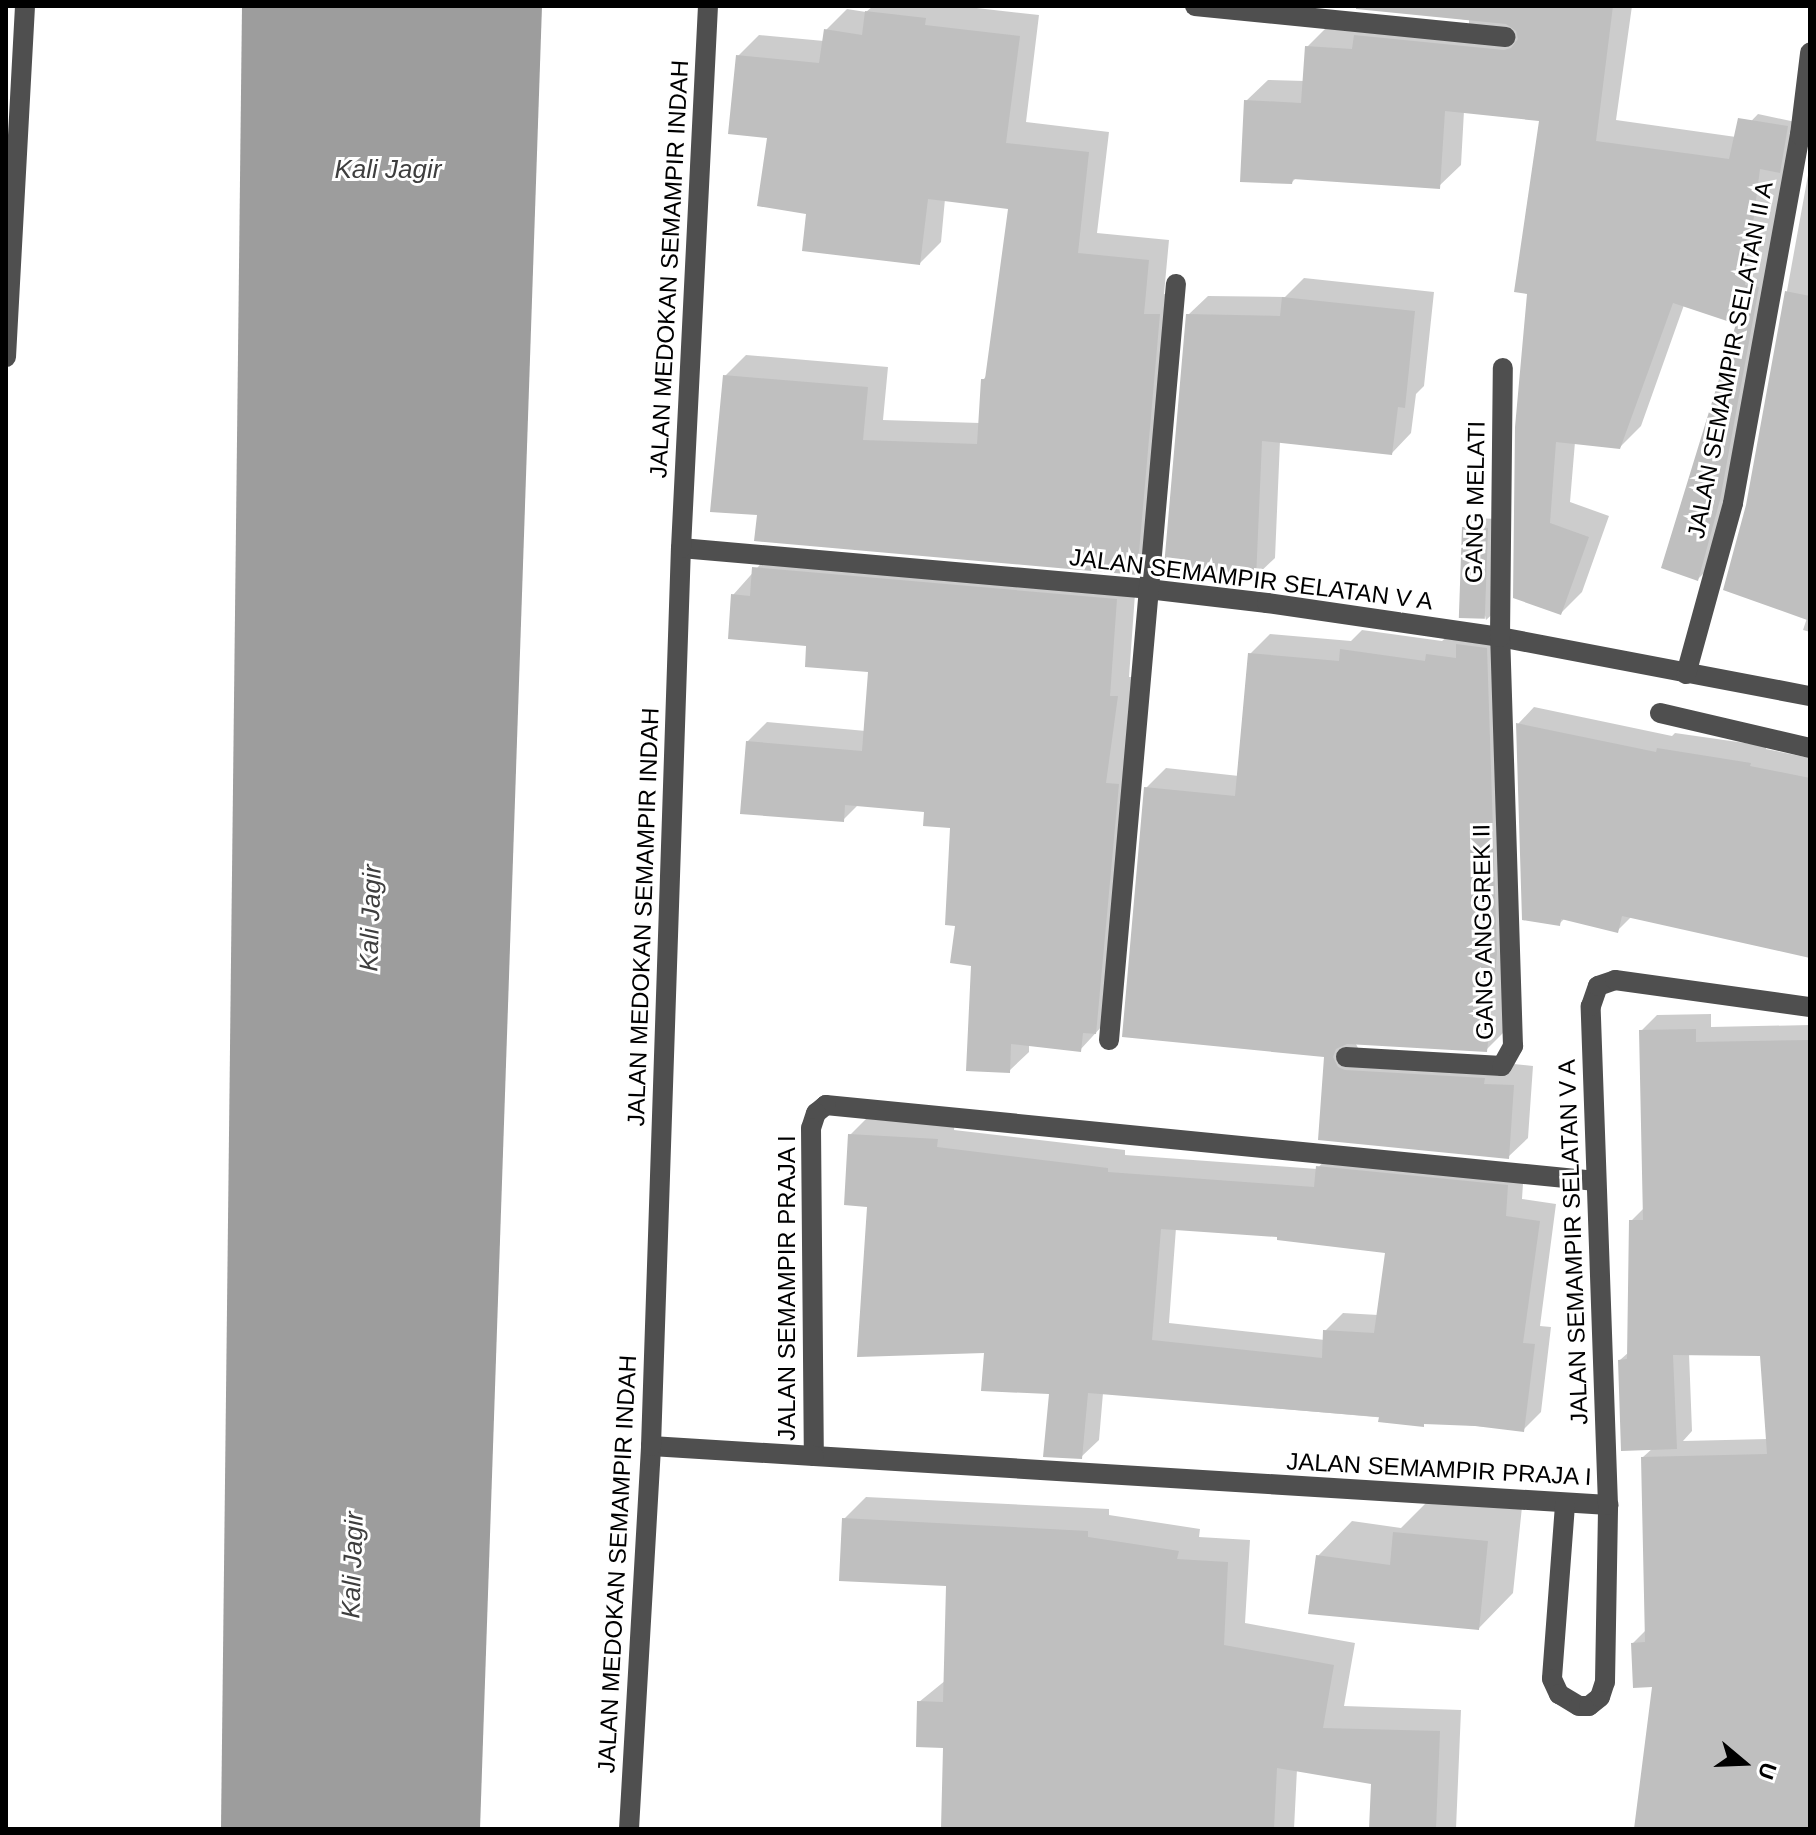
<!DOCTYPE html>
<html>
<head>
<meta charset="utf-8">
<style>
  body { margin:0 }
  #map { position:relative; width:1816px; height:1835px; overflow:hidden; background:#fff; font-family:Helvetica,sans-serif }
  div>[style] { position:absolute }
  .water>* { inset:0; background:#9d9d9d }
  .shadow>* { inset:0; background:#0003 }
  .building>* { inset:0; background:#bfbfbf; transform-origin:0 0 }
  .minor>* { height:20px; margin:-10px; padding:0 10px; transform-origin:10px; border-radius:10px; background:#4f4f4f }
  span { translate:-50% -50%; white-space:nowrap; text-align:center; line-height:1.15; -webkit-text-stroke:6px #fff; paint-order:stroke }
  .street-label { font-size:24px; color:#000 }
  .water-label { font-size:26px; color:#3e3e3e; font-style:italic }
  .frame { position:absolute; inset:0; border:8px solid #000; pointer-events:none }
  .north { position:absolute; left:1704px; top:1723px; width:80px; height:80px; -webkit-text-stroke:6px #fff; paint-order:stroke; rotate:109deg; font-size:22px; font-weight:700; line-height:32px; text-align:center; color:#000 }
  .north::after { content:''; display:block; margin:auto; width:28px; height:36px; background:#000; clip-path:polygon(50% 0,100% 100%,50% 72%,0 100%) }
</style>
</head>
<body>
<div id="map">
  <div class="water">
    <div style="clip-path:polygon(242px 6px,542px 6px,480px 1829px,221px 1829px)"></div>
  </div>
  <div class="shadow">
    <div style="clip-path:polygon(873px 6px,959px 6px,1039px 15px,1026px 122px,1109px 132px,1097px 233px,1169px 240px,1164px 294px,1180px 294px,1157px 552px,1136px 573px,759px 514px,725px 376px,746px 355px,888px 367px,883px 420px,980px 423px,983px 380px,987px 375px,1011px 207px,945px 199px,941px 242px,920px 263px,809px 212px,770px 137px,738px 56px,759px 35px,824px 41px,826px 30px,847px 9px,866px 12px)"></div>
    <div style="clip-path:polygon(1358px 6px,1632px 6px,1616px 120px,1736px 137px,1758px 114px,1805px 124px,1719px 558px,1698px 579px,1739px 323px,1684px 305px,1641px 426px,1620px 447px,1575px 442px,1570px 502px,1609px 516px,1582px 592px,1561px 613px,1515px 596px,1541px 120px,1464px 111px,1461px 165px,1439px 186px,1297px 177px,1292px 182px,1246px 101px,1268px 80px,1305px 81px,1307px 47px,1328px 26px,1469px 24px,1469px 20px)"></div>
    <div style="clip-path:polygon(1810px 164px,1810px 632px,1803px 630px,1807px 618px,1748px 506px)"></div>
    <div style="clip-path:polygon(1304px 278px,1434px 292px,1424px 386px,1416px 394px,1411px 433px,1392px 453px,1280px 441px,1275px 558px,1255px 577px,1188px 315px,1208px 296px,1285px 297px)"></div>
    <div style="clip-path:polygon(1474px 518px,1498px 519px,1497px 610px,1486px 620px,1464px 528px)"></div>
    <div style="clip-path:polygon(774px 549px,1136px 580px,1129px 677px,1136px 677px,1115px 1012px,1080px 1050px,1029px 1044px,1029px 1052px,1009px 1071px,957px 924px,953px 826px,927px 810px,859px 804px,843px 820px,747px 742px,767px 722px,866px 731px,870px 670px,808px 644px,733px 595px)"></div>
    <div style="clip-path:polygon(1506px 629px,1506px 1030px,1486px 1050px,1355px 1042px,1358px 1048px,1533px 1066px,1528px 1138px,1508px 1157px,1320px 1139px,1326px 1055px,1146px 788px,1166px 768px,1239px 776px,1250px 654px,1270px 634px,1351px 641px,1362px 630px,1442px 641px,1448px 636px)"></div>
    <div style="clip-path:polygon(1534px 707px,1672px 736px,1675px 733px,1766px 746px,1766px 749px,1810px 758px,1810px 956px,1632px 916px,1617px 931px,1565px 918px,1559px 924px,1518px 724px)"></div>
    <div style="clip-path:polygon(evenodd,1711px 1014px,1711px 1027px,1810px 1025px,1810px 1829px,1636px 1829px,1655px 1685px,1633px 1643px,1647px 1629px,1643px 1457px,1653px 1448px,1620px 1360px,1629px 1352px,1631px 1221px,1645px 1207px,1641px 1031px,1657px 1015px,1711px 1014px,1689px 1353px,1762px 1354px,1768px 1439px,1683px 1441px,1692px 1431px,1689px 1353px)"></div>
    <div style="clip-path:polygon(evenodd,868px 1117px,955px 1122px,954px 1130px,1125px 1150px,1125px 1155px,1317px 1169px,1335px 1149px,1524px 1168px,1522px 1199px,1556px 1204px,1540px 1326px,1551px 1327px,1541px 1412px,1523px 1430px,1103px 1393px,1099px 1440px,1081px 1457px,1051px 1392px,986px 1351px,869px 1205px,850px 1135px,868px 1117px,1176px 1228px,1279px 1235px,1387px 1251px,1378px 1315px,1343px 1313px,1325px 1331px,1325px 1340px,1169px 1323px,1176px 1228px)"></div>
    <div style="clip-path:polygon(866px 1497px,1109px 1509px,1109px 1515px,1200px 1529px,1199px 1537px,1250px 1540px,1245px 1623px,1355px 1643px,1344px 1706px,1461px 1710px,1456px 1829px,1371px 1829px,1373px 1782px,1297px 1769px,1294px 1829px,943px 1829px,946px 1746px,919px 1702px,946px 1680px,948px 1584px,844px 1519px)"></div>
    <div style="clip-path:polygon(1430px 1499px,1522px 1507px,1513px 1593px,1479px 1628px,1318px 1556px,1352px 1521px,1401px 1528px)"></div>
  </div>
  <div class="building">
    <div style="clip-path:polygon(1356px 6px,1613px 6px,1596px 141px,1729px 159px,1738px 118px,1788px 126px,1780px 173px,1760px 169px,1745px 285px,1759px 287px,1720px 500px,1698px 581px,1661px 568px,1736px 324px,1673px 303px,1620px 449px,1556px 442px,1550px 523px,1589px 537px,1561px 615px,1513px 598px,1515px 427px,1527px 294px,1514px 292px,1539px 121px,1445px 111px,1440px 189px,1293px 179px,1292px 184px,1240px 182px,1244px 100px,1301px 103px,1305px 46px,1352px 49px,1354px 35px,1504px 50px,1511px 48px,1518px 39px,1516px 31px,1506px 24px,1356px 9px)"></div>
    <div style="clip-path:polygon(865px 11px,926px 18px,925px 25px,1020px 36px,1006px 143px,1089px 152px,1078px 253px,1149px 260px,1144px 314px,1160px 314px,1137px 575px,754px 541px,757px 515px,710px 512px,723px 375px,868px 387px,863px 440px,977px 444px,981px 379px,985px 379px,1008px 209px,928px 199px,920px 265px,802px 251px,806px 214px,757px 206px,767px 138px,728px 134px,736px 55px,819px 63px,824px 29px,862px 35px)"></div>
    <div style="clip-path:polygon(1785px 291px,1810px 296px,1810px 621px,1723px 590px,1746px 505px)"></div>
    <div style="clip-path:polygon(1282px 297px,1415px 311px,1405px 408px,1398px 407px,1392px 455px,1262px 441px,1256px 579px,1163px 578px,1186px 314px,1280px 316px)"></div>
    <div style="left:1462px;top:527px;width:26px;height:91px;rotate:2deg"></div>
    <div style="clip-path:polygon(752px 567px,1117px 599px,1110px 696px,1118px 696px,1106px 783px,1119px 784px,1096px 1034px,1083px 1033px,1081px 1052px,1011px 1044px,1010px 1073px,966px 1071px,971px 966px,950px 963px,955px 926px,945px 925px,950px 828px,923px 826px,924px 812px,845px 805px,844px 822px,740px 814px,746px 741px,862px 751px,868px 672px,805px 667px,806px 646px,728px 639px,731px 594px,750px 596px)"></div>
    <div style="clip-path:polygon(1456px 644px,1487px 648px,1497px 953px,1487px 1052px,1347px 1044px,1336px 1049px,1333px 1057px,1338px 1067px,1345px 1070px,1485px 1078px,1484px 1084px,1514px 1085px,1509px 1159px,1318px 1140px,1324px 1057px,1122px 1037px,1144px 787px,1235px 796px,1248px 653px,1339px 661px,1340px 649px,1425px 661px,1426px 654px,1456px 658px)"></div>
    <div style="clip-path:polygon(1516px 723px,1656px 752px,1657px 748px,1751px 763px,1750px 766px,1810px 778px,1810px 958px,1622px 916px,1618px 933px,1561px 919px,1560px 926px,1522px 920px)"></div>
    <div style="clip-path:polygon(1696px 1029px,1696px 1042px,1810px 1040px,1810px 1829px,1634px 1829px,1652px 1687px,1633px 1688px,1631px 1643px,1645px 1642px,1641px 1457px,1767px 1454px,1760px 1356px,1673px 1355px,1677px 1449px,1621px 1451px,1618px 1360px,1627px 1359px,1629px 1220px,1643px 1220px,1639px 1030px)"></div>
    <div style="clip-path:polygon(evenodd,848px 1134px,938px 1139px,937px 1147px,1108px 1168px,1108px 1172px,1314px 1187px,1316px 1166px,1508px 1185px,1506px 1216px,1540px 1221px,1523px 1343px,1535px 1344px,1524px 1432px,1475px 1426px,1424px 1424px,1424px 1427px,1378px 1422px,1379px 1417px,1088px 1393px,1082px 1459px,1043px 1457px,1049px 1394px,981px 1391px,984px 1353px,857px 1357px,867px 1207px,844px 1205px,848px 1134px,1161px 1229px,1277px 1237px,1277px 1240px,1385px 1253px,1374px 1333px,1323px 1330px,1322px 1358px,1152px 1340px,1161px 1229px)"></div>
    <div style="clip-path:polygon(842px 1518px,1088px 1531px,1088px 1537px,1179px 1551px,1177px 1559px,1228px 1562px,1224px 1645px,1334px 1665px,1323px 1728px,1440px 1731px,1436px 1829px,1369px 1829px,1371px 1784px,1277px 1768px,1274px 1829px,941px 1829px,943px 1748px,916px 1747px,917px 1701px,943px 1702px,946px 1586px,839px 1581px)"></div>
    <div style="clip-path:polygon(1393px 1532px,1488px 1541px,1479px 1630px,1308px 1614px,1316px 1555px,1390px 1565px)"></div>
  </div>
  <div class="minor">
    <div style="left:1195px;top:6px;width:312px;rotate:5.7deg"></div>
    <div style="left:6px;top:357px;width:352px;rotate:-86.9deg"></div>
    <div style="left:681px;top:548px;width:469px;rotate:5deg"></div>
    <div style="left:1148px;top:589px;width:120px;rotate:6.7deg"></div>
    <div style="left:1267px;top:603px;width:235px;rotate:8.3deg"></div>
    <div style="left:1500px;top:637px;width:316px;rotate:10.8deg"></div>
    <div style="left:1686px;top:674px;width:177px;rotate:-74.6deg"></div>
    <div style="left:1733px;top:503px;width:374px;rotate:-79.7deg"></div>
    <div style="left:1800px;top:135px;width:83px;rotate:-83deg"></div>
    <div style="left:1660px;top:713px;width:154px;rotate:13.1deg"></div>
    <div style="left:1109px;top:1040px;width:759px;rotate:-84.94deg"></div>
    <div style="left:1346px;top:1057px;width:156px;rotate:3.3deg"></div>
    <div style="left:1502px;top:1066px;width:23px;rotate:-61deg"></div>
    <div style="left:1513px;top:1046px;width:409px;rotate:-91.8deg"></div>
    <div style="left:1500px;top:637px;width:269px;rotate:-89.4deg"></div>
    <div style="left:1596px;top:1181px;width:774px;rotate:-174.36deg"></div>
    <div style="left:826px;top:1105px;width:13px;rotate:141deg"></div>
    <div style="left:816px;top:1113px;width:16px;rotate:108deg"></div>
    <div style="left:811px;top:1128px;width:328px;rotate:89.5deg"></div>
    <div style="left:814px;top:1456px;width:796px;rotate:3.53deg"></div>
    <div style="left:651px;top:1446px;width:163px;rotate:3.5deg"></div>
    <div style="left:1565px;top:1505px;width:174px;rotate:94.3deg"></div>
    <div style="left:1552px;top:1679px;width:17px;rotate:65deg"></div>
    <div style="left:1559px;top:1694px;width:23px;rotate:31deg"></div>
    <div style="left:1579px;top:1706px;width:10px"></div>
    <div style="left:1589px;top:1706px;width:14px;rotate:-39deg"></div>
    <div style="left:1600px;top:1697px;width:16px;rotate:-72deg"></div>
    <div style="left:1605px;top:1682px;width:177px;rotate:-89deg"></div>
    <div style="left:1608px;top:1505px;width:499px;rotate:-92deg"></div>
    <div style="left:1591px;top:1006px;width:21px;rotate:-71deg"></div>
    <div style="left:1598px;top:986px;width:18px;rotate:-19deg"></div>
    <div style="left:1615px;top:980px;width:197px;rotate:7.9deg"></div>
    <div style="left:629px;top:1829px;width:384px;rotate:-86.7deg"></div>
    <div style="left:651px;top:1446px;width:899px;rotate:-88.09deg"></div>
    <div style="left:681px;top:548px;width:543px;rotate:-87.15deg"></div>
  </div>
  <div class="street-label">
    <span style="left:669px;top:269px;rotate:-87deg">JALAN MEDOKAN SEMAMPIR INDAH</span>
    <span style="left:1730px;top:360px;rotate:-79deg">JALAN SEMAMPIR SELATAN II A</span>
    <span style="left:1475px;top:502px;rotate:-89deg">GANG MELATI</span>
    <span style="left:1251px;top:579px;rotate:7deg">JALAN SEMAMPIR SELATAN V A</span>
    <span style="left:643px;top:917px;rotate:-88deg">JALAN MEDOKAN SEMAMPIR INDAH</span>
    <span style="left:1483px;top:932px;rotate:-91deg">GANG ANGGREK II</span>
    <span style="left:1573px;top:1242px;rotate:-92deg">JALAN SEMAMPIR SELATAN V A</span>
    <span style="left:787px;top:1288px;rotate:-90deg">JALAN SEMAMPIR PRAJA I</span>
    <span style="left:1439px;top:1469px;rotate:3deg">JALAN SEMAMPIR PRAJA I</span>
    <span style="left:617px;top:1564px;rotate:-87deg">JALAN MEDOKAN SEMAMPIR INDAH</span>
  </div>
  <div class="water-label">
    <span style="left:388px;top:170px">Kali Jagir</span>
    <span style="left:371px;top:918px;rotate:-88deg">Kali Jagir</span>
    <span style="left:353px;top:1565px;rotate:-88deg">Kali Jagir</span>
  </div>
  <div class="frame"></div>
  <div class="north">U</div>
</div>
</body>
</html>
